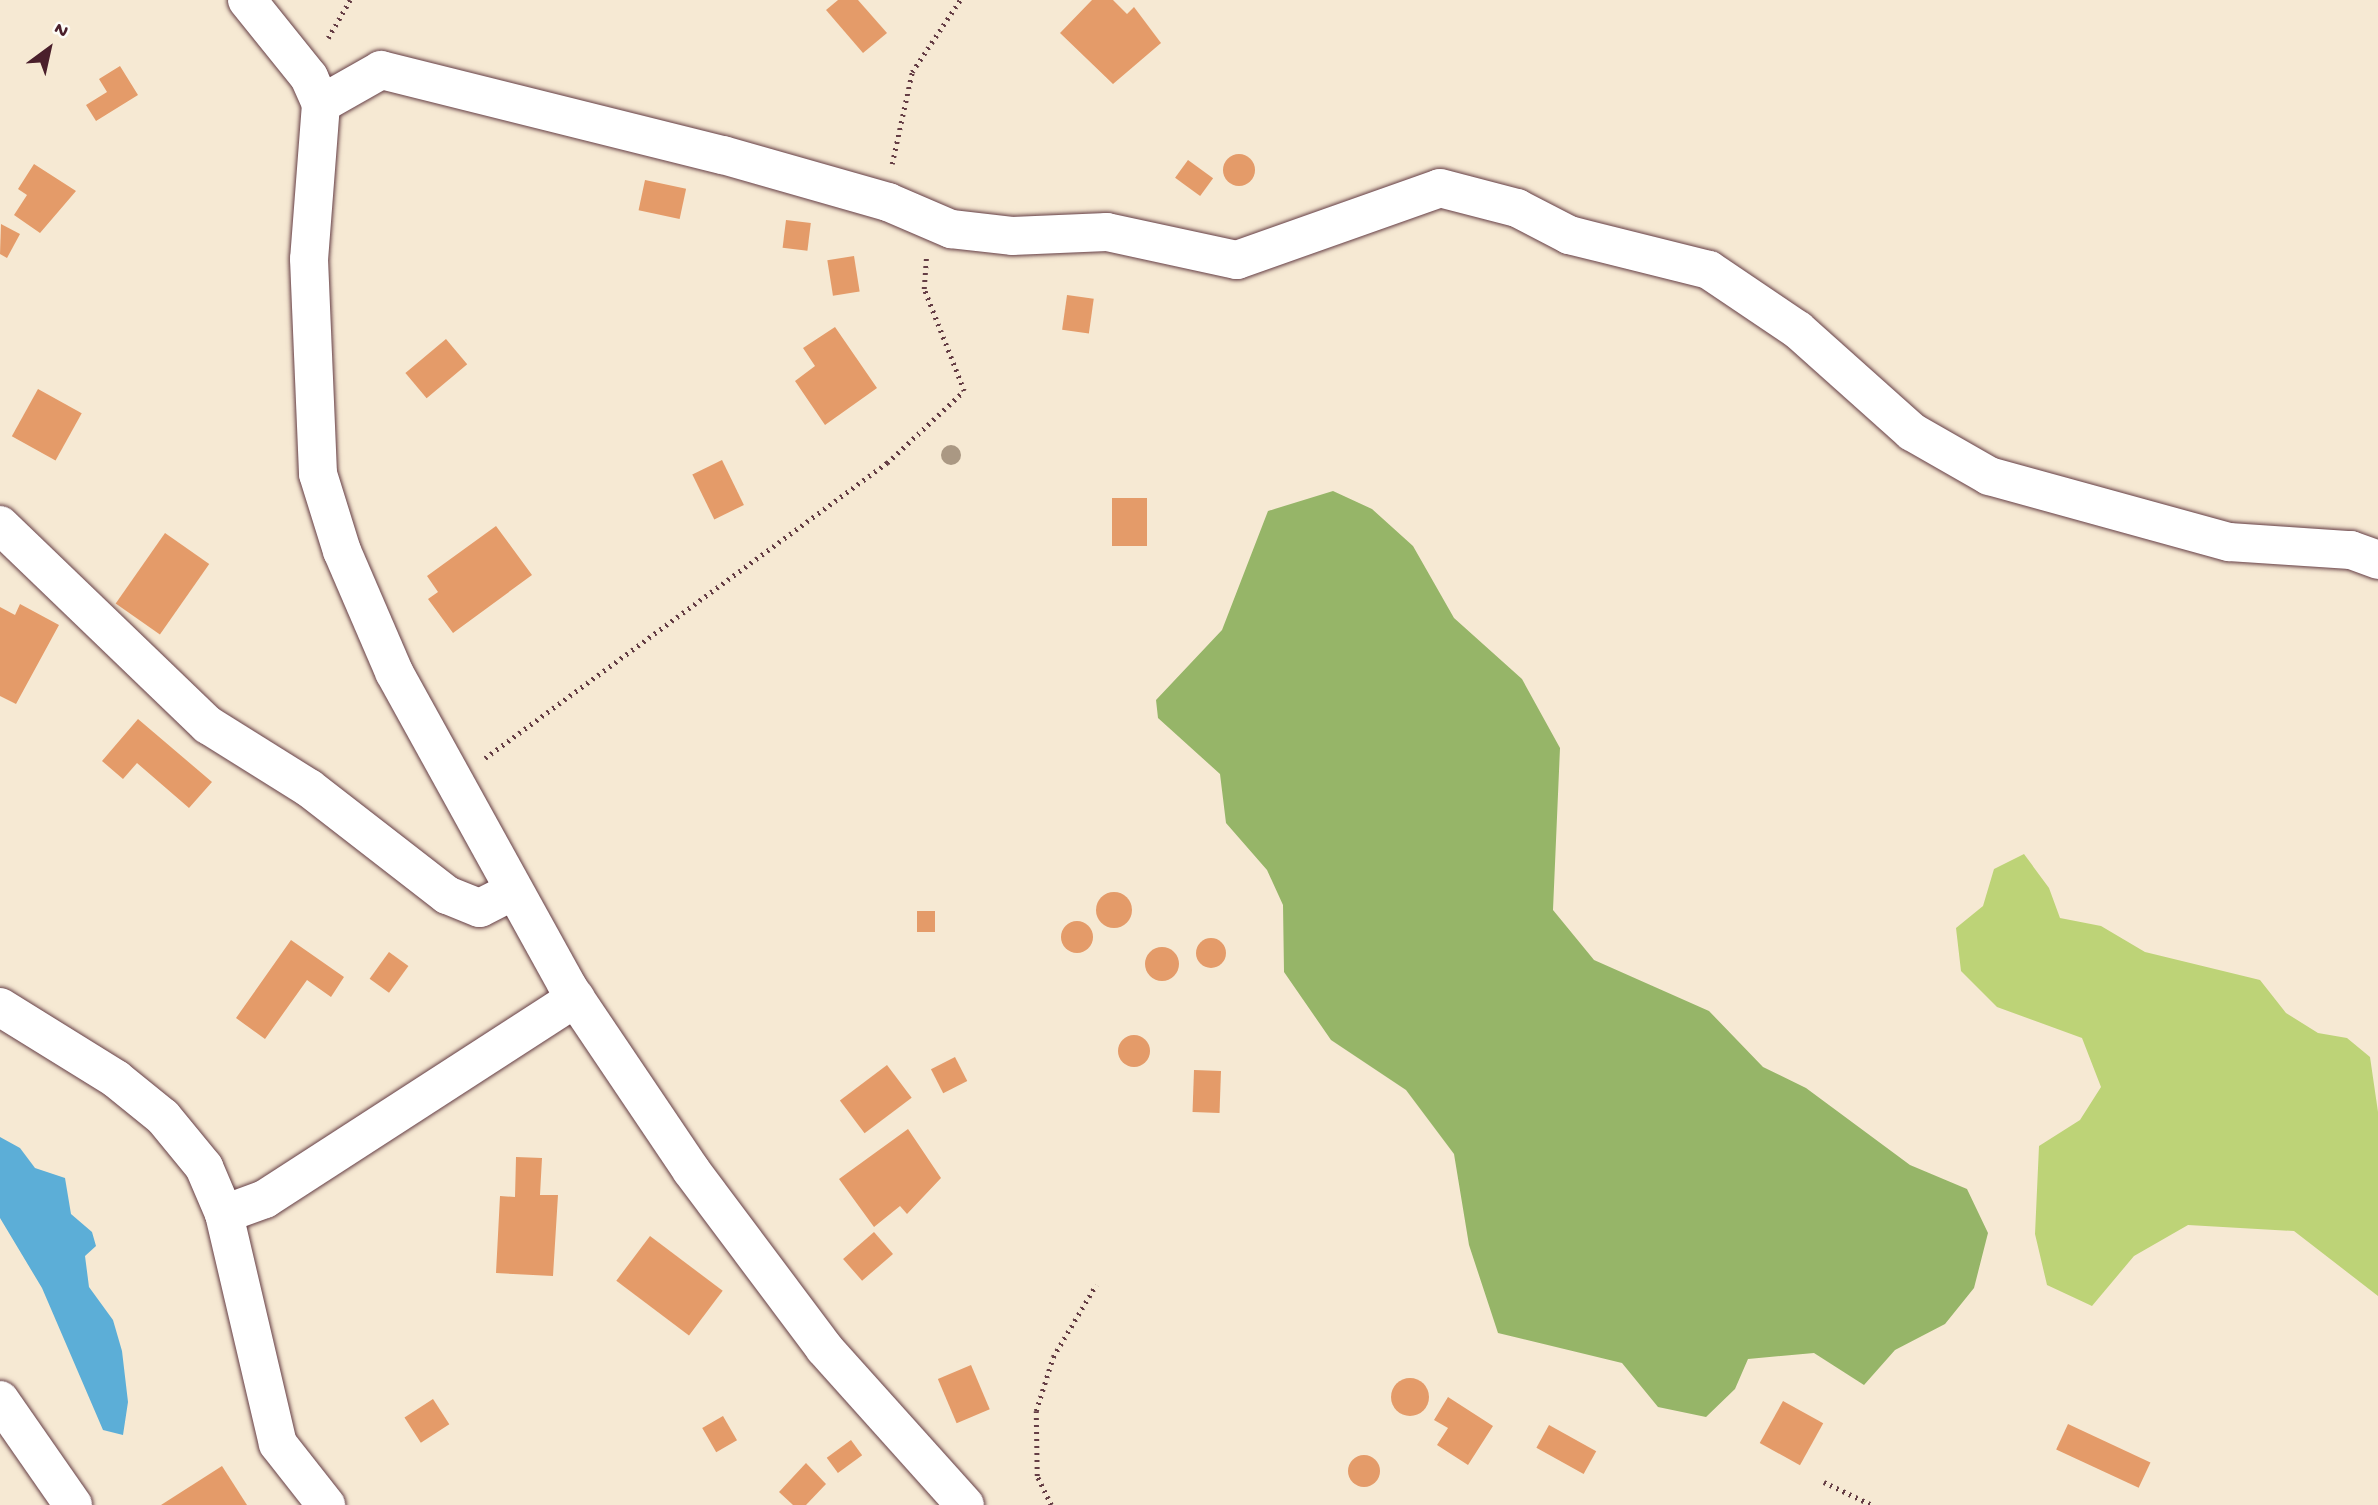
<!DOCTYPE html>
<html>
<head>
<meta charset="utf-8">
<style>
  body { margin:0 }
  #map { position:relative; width:2378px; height:1505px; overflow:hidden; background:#f6e9d3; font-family:"Gochi Hand",sans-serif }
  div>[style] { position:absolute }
  .green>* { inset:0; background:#bdd377 }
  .forest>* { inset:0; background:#96b568 }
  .water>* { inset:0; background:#5caed7 }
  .building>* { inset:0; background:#e49b69; transform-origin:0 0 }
  .round { border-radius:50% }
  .path>* { height:4.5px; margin-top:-2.25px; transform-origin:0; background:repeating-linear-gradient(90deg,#643d44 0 2px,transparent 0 7px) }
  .roads { filter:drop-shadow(0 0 2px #643d44) drop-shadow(0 0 2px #643d44) }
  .street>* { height:38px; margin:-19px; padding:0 19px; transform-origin:19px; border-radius:19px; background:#fff }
  .trees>* { width:20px; height:20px; margin:-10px; border-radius:50%; background:#aa9883 }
  span { translate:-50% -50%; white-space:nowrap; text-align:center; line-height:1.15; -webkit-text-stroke:5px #fdfcf7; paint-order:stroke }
  .north { position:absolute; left:14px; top:14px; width:70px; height:70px; -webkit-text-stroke:5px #fdfcf7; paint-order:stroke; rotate:33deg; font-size:19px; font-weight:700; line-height:28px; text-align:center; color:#4a1f2b }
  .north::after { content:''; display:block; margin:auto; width:24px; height:32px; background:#4a1f2b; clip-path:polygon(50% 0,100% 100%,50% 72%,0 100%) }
</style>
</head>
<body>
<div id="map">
  <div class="green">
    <div style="clip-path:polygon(2024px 854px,2049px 888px,2060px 918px,2101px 926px,2145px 952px,2260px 980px,2286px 1013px,2318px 1033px,2347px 1038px,2370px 1057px,2378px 1112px,2378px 1296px,2294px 1231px,2188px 1225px,2134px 1256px,2092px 1306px,2047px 1285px,2035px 1234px,2039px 1146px,2080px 1120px,2101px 1087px,2082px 1038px,1997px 1007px,1961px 971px,1956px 928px,1983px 906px,1994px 869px)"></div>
  </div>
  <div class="forest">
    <div style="clip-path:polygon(1333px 491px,1372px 509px,1413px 546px,1454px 618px,1522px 679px,1560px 748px,1553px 910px,1594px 960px,1709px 1011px,1763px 1067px,1806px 1088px,1910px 1165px,1967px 1189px,1988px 1233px,1974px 1288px,1945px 1324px,1895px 1350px,1864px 1385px,1814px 1353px,1748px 1359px,1735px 1389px,1706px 1417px,1658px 1407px,1622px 1363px,1498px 1333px,1469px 1245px,1454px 1154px,1406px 1090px,1331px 1040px,1284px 972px,1283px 905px,1267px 870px,1226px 823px,1220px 774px,1158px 718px,1156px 700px,1222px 630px,1268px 511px)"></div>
  </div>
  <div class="water">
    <div style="clip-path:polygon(0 1137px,20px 1148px,35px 1168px,65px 1178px,71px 1214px,92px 1232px,96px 1246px,85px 1256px,89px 1287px,113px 1320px,122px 1351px,128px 1402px,123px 1435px,103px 1430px,42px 1288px,0 1218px)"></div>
  </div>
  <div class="building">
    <div style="clip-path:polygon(838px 0,858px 0,887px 33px,863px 53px,826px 10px)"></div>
    <div style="clip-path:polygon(1092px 0,1113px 0,1127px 14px,1134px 7px,1161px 43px,1113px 84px,1060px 33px)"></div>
    <div style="clip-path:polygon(120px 66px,138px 95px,96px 121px,86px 105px,107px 92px,99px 79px)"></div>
    <div class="round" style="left:1223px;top:154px;width:32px;height:32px"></div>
    <div style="left:1188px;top:160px;width:31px;height:22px;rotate:36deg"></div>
    <div style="clip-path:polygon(34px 164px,76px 191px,40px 233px,14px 215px,27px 195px,18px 189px)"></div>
    <div style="left:645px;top:180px;width:42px;height:31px;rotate:12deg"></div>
    <div style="left:786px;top:220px;width:25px;height:28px;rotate:7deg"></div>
    <div style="clip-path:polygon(1px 224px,20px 234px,7px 258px,0 254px)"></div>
    <div style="left:854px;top:256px;width:36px;height:27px;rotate:81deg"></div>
    <div style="left:1067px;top:295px;width:27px;height:35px;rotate:8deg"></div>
    <div style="clip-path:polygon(835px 327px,877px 388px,825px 425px,795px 381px,815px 366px,803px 348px)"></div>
    <div style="left:446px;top:339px;width:33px;height:53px;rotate:50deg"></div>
    <div style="left:38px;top:389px;width:50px;height:54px;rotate:29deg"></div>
    <div style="left:722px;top:460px;width:50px;height:33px;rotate:64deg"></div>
    <div style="left:1112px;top:498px;width:35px;height:48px"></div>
    <div style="clip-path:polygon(496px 526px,532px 575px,453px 633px,428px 599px,438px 592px,427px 576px)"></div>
    <div style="left:165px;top:533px;width:54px;height:86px;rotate:35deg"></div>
    <div style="clip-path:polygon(20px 604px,59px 625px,16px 704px,0 696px,0 607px,15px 615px)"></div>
    <div style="clip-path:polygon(138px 719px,212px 782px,189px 808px,137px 763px,123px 779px,102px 761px)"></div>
    <div class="round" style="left:1096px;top:892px;width:36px;height:36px"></div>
    <div style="left:917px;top:911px;width:18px;height:21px"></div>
    <div class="round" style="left:1061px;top:921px;width:32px;height:32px"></div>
    <div class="round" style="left:1196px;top:938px;width:30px;height:30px"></div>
    <div style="clip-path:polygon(291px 940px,344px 977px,331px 997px,307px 980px,265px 1039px,236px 1018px)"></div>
    <div class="round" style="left:1145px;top:947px;width:34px;height:34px"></div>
    <div style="left:389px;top:952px;width:24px;height:33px;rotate:36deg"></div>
    <div class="round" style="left:1118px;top:1035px;width:32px;height:32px"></div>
    <div style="left:955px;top:1057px;width:27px;height:27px;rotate:63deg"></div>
    <div style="left:887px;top:1065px;width:41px;height:59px;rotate:53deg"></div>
    <div style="left:1194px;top:1070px;width:27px;height:42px;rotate:2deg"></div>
    <div style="clip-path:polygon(908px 1129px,941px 1178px,907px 1214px,900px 1206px,874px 1227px,839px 1179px)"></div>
    <div style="clip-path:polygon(516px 1157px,542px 1158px,540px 1195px,558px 1195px,553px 1276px,496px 1273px,500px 1196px,515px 1197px)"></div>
    <div style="left:874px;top:1232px;width:29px;height:41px;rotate:49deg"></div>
    <div style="left:650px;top:1236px;width:91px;height:56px;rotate:37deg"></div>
    <div style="left:971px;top:1365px;width:48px;height:36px;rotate:67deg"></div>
    <div class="round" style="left:1391px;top:1378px;width:38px;height:38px"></div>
    <div style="clip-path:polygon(1448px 1397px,1493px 1426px,1468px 1465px,1437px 1445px,1448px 1428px,1434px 1420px)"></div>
    <div style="left:433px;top:1399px;width:30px;height:34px;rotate:57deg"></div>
    <div style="left:1783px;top:1401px;width:46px;height:48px;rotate:29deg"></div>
    <div style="left:723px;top:1416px;width:28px;height:24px;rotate:60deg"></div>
    <div style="left:2068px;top:1424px;width:91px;height:28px;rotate:25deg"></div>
    <div style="left:1549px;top:1425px;width:54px;height:26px;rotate:29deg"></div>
    <div style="left:851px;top:1440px;width:19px;height:30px;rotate:54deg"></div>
    <div class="round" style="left:1348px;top:1455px;width:32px;height:32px"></div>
    <div style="clip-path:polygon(806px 1463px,826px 1484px,806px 1505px,793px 1505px,779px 1492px)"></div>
    <div style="clip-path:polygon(222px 1466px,247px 1505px,161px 1505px)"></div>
  </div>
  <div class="path">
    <div style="left:328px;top:38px;width:44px;rotate:-59.9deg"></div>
    <div style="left:892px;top:164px;width:94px;rotate:-77.7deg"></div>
    <div style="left:912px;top:72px;width:87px;rotate:-56.3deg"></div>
    <div style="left:485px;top:758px;width:499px;rotate:-36.3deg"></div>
    <div style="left:887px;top:463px;width:105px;rotate:-43.1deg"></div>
    <div style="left:964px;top:391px;width:110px;rotate:-111.4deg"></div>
    <div style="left:924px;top:289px;width:31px;rotate:-86deg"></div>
    <div style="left:1824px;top:1482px;width:53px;rotate:25.6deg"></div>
    <div style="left:1051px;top:1505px;width:32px;rotate:-116deg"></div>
    <div style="left:1037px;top:1476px;width:65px;rotate:-90.9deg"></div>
    <div style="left:1036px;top:1411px;width:57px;rotate:-72.5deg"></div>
    <div style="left:1053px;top:1357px;width:84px;rotate:-59.2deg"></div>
  </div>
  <div class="roads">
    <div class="street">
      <div style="left:247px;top:0;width:99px;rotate:51.2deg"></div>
      <div style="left:309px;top:77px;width:30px;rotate:66deg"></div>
      <div style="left:321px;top:104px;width:155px;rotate:94.4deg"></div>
      <div style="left:309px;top:259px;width:215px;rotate:87.6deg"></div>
      <div style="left:318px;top:474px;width:81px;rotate:72.7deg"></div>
      <div style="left:342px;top:551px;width:132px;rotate:66.7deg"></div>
      <div style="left:394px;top:672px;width:359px;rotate:61.1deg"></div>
      <div style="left:567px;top:986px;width:222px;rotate:56deg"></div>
      <div style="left:691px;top:1170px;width:222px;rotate:53.2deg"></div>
      <div style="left:824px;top:1348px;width:211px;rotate:48.1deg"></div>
      <div style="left:321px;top:104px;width:69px;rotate:-29.5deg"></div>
      <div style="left:381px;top:70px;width:352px;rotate:14deg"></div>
      <div style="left:723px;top:155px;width:172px;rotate:15.9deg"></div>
      <div style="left:888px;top:202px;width:69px;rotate:23.2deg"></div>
      <div style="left:951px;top:229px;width:61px;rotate:6.5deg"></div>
      <div style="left:1012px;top:236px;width:95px;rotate:-2.4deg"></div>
      <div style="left:1107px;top:232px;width:133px;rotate:12.2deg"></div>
      <div style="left:1237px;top:260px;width:215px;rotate:-19.5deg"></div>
      <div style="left:1440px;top:188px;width:80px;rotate:14.6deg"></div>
      <div style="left:1517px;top:208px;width:59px;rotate:27.4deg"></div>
      <div style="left:1569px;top:235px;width:144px;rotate:14deg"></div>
      <div style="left:1709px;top:270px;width:107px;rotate:34deg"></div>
      <div style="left:1798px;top:330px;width:153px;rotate:41.8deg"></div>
      <div style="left:1912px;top:432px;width:89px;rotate:29.7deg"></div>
      <div style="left:1989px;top:476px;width:249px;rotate:15.4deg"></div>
      <div style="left:2229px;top:542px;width:122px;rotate:3.8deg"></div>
      <div style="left:2351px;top:550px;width:29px;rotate:20deg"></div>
      <div style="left:0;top:525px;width:289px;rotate:43.9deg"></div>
      <div style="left:208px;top:725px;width:119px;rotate:32deg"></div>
      <div style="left:309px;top:788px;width:175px;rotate:37.8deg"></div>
      <div style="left:447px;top:895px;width:35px;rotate:22deg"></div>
      <div style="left:480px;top:908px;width:36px;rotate:-27deg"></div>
      <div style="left:0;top:1007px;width:137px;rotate:31.8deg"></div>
      <div style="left:116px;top:1079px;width:60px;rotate:39deg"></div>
      <div style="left:163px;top:1117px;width:65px;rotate:50.6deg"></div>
      <div style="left:204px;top:1167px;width:51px;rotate:66.9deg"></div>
      <div style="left:224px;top:1214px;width:236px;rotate:76.8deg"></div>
      <div style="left:278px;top:1444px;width:78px;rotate:51.8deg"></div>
      <div style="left:224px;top:1214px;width:44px;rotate:-20.1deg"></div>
      <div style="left:265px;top:1199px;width:370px;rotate:-32.9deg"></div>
      <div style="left:0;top:1400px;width:128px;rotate:55.2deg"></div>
    </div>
  </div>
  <div class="trees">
    <div style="left:951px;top:455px"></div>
  </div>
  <div class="north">N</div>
</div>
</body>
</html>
